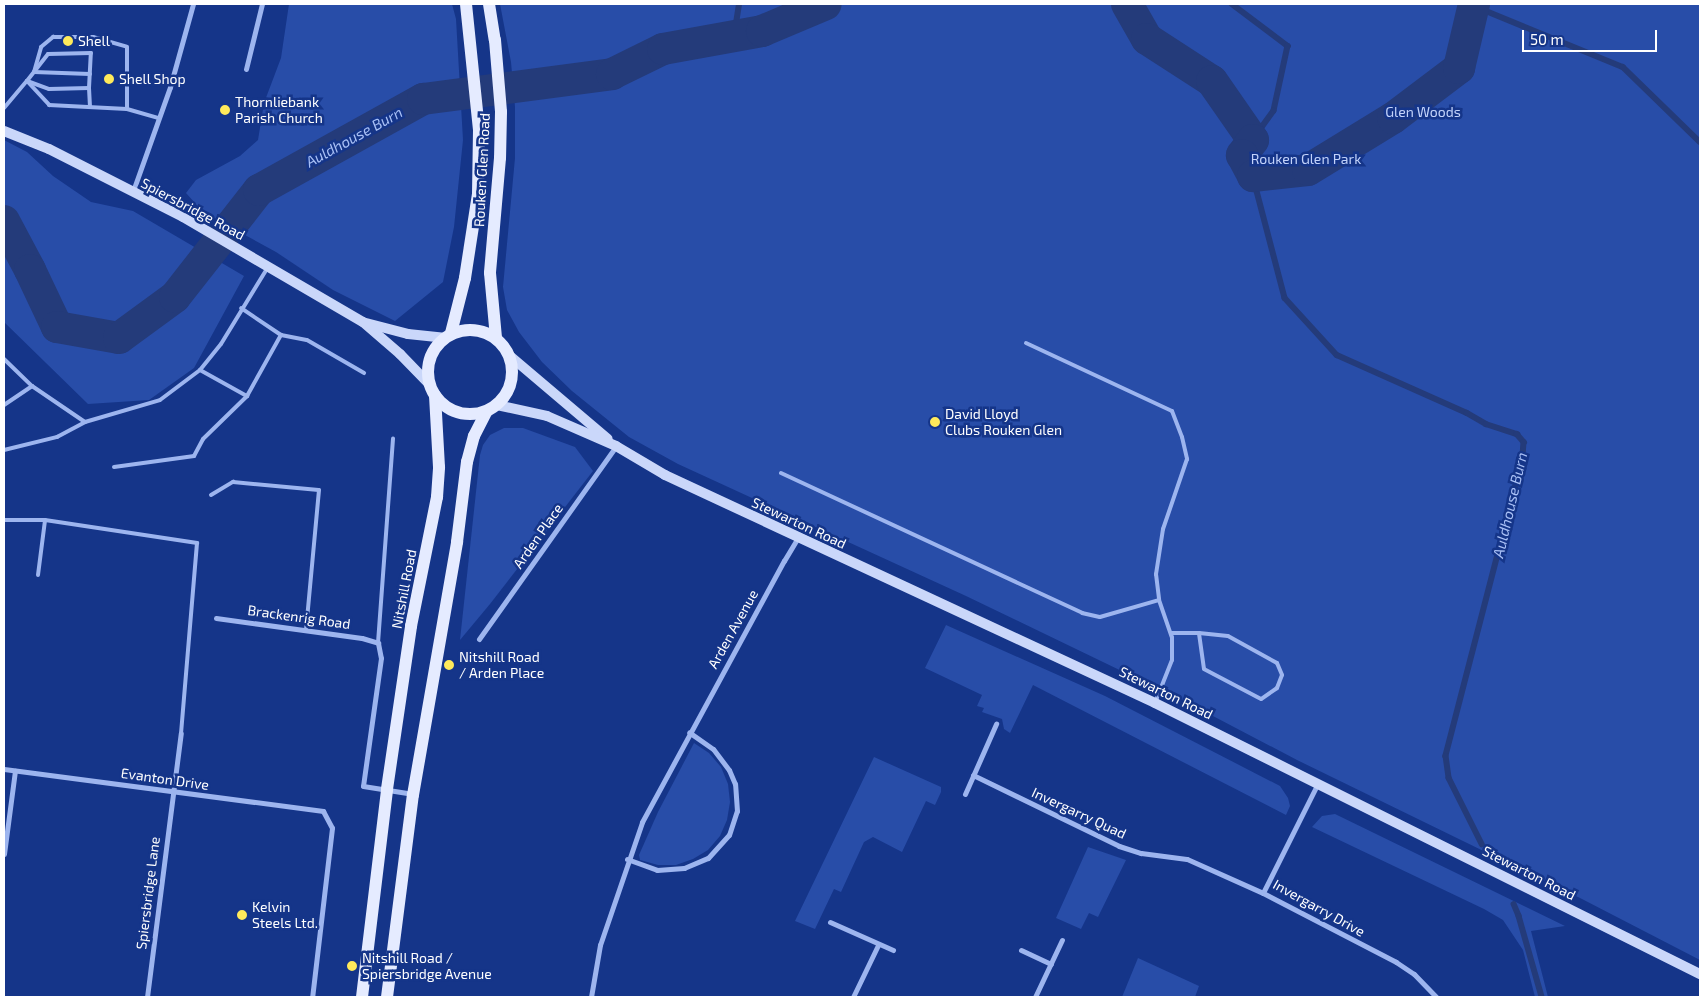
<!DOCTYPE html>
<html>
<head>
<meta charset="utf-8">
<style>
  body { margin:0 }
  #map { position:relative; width:1704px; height:1001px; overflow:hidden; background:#153589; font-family:"Exo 2",sans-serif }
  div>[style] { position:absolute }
  .green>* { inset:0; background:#284da8 }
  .stream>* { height:5.5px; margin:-2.75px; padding:0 2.75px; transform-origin:2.75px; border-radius:2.75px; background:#243b7a }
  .river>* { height:32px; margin:-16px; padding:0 16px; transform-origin:16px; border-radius:16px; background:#243b7a }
  .service>* { height:4px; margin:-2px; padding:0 2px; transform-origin:2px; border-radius:2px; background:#9db5ef }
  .pedestrian>* { height:4.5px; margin:-2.25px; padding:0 2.25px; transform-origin:2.25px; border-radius:2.25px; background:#9db5ef }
  .minor>* { height:5px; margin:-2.5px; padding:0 2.5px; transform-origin:2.5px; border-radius:2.5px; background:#9db5ef }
  .secondary>* { height:10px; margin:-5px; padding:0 5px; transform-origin:5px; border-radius:5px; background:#cad7fa }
  .primary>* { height:12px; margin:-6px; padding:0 6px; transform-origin:6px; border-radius:6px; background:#e5ebff }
  .primary>.ring { margin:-6px; padding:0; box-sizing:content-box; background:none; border:12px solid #e5ebff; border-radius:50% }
  .dots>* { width:14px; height:14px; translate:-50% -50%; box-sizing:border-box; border:2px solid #153589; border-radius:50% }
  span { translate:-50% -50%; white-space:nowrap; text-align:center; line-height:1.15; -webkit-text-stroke:5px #153589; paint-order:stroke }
  .poi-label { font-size:14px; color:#fff }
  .left { translate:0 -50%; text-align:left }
  .park-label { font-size:14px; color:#c3d3fb }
  .street-label { font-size:14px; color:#fff }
  .water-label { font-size:15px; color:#a9c0f6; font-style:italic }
  .frame { position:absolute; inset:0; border:5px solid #fff; pointer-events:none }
  .scale { position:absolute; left:1522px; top:30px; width:135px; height:22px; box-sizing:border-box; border:2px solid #fff; border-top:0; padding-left:6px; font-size:15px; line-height:18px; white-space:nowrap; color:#fff; -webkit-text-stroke:4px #153589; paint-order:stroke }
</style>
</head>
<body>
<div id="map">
  <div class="green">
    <div style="clip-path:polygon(289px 4px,452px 4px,456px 19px,463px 140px,454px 227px,443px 282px,395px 321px,333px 290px,276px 252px,203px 212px,186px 193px,196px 180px,240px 156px,258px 140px,264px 103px,281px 58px)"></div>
    <div style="clip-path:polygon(500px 4px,1700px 4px,1700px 960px,1582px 899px,1297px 760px,1192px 705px,966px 596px,678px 464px,629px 437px,572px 391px,542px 362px,519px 332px,507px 310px,503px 287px,515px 158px,515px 107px,511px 62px)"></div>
    <div style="clip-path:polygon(4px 140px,27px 152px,53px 176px,91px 202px,133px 211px,244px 276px,194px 368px,149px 400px,88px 404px,4px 322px)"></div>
    <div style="clip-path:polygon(504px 428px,523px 428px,575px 447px,593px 471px,490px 604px,460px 640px,480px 455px,483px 445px,490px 435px)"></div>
    <div style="clip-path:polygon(946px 625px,1105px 696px,1280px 786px,1288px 798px,1290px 806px,1286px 815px,1033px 685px,1010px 733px,1004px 729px,1002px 719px,982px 712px,984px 708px,977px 706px,982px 695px,925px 668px)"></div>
    <div style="clip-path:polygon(694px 743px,709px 753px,721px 767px,728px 784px,730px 802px,727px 820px,720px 836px,708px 850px,693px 859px,676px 865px,658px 865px,640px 860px,639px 855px,658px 812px)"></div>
    <div style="clip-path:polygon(874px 757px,941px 787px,941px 792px,935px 805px,926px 801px,902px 852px,873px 837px,864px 842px,841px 892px,834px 889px,815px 929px,795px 921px)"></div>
    <div style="clip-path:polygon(1335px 814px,1565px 926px,1531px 931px,1548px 997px,1535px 997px,1523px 950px,1503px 920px,1484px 909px,1312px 827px,1322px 816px)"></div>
    <div style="clip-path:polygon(1088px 847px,1126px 860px,1098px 917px,1089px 913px,1081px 929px,1056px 918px)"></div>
    <div style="clip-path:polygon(1138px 958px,1199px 986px,1195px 997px,1122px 997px)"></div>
  </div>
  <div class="stream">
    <div style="left:1232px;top:4px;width:70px;rotate:36.9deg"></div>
    <div style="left:1288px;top:46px;width:66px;rotate:102.2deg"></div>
    <div style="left:1274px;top:111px;width:36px;rotate:126deg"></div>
    <div style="left:1474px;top:6px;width:161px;rotate:22.3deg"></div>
    <div style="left:1623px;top:67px;width:107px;rotate:44.2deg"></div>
    <div style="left:734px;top:36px;width:32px;rotate:-81deg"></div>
    <div style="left:1253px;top:176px;width:126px;rotate:75.3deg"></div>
    <div style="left:1285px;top:298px;width:77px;rotate:47.6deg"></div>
    <div style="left:1337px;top:355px;width:142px;rotate:24deg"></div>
    <div style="left:1467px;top:413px;width:22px;rotate:30deg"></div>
    <div style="left:1486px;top:424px;width:33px;rotate:18deg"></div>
    <div style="left:1517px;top:434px;width:11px;rotate:49deg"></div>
    <div style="left:1524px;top:442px;width:16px;rotate:94deg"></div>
    <div style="left:1523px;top:458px;width:308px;rotate:104.5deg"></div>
    <div style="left:1446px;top:756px;width:22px;rotate:82deg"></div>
    <div style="left:1449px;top:778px;width:74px;rotate:63.4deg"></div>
    <div style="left:1514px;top:904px;width:13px;rotate:67deg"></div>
    <div style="left:1519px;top:916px;width:84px;rotate:74.1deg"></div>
  </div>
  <div class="river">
    <div style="left:1127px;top:4px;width:40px;rotate:60.3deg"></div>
    <div style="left:1147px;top:39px;width:77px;rotate:32.9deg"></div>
    <div style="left:1212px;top:81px;width:72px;rotate:55.2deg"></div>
    <div style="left:1253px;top:140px;width:19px;rotate:126deg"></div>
    <div style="left:1242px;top:155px;width:24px;rotate:62deg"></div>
    <div style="left:1253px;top:176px;width:55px;rotate:-6.2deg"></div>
    <div style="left:1308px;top:170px;width:100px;rotate:-31.5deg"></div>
    <div style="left:1393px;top:118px;width:83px;rotate:-37.1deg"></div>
    <div style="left:1459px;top:68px;width:66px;rotate:-76.8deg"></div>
    <div style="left:4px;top:221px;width:55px;rotate:62deg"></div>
    <div style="left:30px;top:270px;width:63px;rotate:64.7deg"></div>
    <div style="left:57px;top:327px;width:63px;rotate:10.1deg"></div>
    <div style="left:119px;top:338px;width:69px;rotate:-36.2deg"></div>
    <div style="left:175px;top:297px;width:136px;rotate:-51.9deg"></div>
    <div style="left:259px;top:190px;width:188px;rotate:-29deg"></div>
    <div style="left:423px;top:99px;width:191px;rotate:-7.5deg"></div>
    <div style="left:612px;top:74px;width:57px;rotate:-26.1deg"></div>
    <div style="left:663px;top:49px;width:101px;rotate:-10.3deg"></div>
    <div style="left:762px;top:31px;width:69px;rotate:-22.9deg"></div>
  </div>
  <div class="service">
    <div style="left:90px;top:74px;width:56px;rotate:-178deg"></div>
    <div style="left:34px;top:72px;width:26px;rotate:-74deg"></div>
    <div style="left:41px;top:47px;width:16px;rotate:-40deg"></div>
    <div style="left:53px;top:37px;width:40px"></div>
    <div style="left:93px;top:37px;width:35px;rotate:16deg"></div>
    <div style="left:127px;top:47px;width:62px;rotate:90deg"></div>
    <div style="left:89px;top:88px;width:35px;rotate:-87deg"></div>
    <div style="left:91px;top:53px;width:43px;rotate:178.7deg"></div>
    <div style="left:48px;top:54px;width:34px;rotate:128deg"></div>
    <div style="left:27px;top:81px;width:23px;rotate:20deg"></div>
    <div style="left:49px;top:89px;width:40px;rotate:-1.4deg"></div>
    <div style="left:89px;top:88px;width:18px;rotate:87deg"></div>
    <div style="left:4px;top:108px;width:35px;rotate:-50deg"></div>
    <div style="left:27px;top:81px;width:33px;rotate:47deg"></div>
    <div style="left:49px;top:105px;width:78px;rotate:2.9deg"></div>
    <div style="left:127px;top:109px;width:33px;rotate:16deg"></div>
    <div style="left:281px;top:335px;width:26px;rotate:11deg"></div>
    <div style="left:307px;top:340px;width:66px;rotate:30.1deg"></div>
    <div style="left:1026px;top:343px;width:161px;rotate:25deg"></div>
    <div style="left:1172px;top:411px;width:28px;rotate:69deg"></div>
    <div style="left:1182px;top:437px;width:23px;rotate:77deg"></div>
    <div style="left:1187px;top:459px;width:74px;rotate:108.9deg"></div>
    <div style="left:1163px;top:529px;width:46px;rotate:98.8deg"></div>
    <div style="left:1156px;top:574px;width:26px;rotate:83deg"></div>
    <div style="left:1159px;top:600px;width:39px;rotate:71deg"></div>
    <div style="left:1172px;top:637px;width:23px;rotate:90deg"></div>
    <div style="left:1172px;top:660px;width:46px;rotate:111.6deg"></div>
    <div style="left:4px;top:359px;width:39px;rotate:44deg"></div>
    <div style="left:32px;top:386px;width:64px;rotate:34.2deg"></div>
    <div style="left:200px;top:370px;width:54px;rotate:29deg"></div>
    <div style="left:247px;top:396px;width:70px;rotate:-60.9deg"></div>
    <div style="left:281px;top:335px;width:48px;rotate:-146deg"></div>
    <div style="left:4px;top:405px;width:34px;rotate:-34deg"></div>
    <div style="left:4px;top:450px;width:55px;rotate:-13.8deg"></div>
    <div style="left:57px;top:437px;width:32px;rotate:-28deg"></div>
    <div style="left:85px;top:422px;width:78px;rotate:-16.3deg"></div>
    <div style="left:160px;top:400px;width:50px;rotate:-36.9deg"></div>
    <div style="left:200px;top:370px;width:33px;rotate:-51deg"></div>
    <div style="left:221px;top:344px;width:90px;rotate:-58.6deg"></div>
    <div style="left:114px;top:467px;width:81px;rotate:-7.8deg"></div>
    <div style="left:194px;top:456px;width:19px;rotate:-62deg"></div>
    <div style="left:203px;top:439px;width:62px;rotate:-44.3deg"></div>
    <div style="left:781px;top:473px;width:332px;rotate:24.9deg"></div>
    <div style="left:1082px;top:613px;width:18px;rotate:13deg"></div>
    <div style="left:1100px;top:617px;width:61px;rotate:-16.1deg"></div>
    <div style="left:211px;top:495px;width:26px;rotate:-31deg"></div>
    <div style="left:233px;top:482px;width:86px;rotate:5.3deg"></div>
    <div style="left:319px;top:490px;width:140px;rotate:95.3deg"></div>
    <div style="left:4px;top:520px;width:41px"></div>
    <div style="left:45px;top:520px;width:154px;rotate:8.6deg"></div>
    <div style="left:197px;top:543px;width:191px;rotate:94.8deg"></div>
    <div style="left:38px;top:575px;width:55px;rotate:-82.7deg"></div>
    <div style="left:1171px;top:633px;width:28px"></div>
    <div style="left:1199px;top:633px;width:29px;rotate:6deg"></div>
    <div style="left:1228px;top:636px;width:56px;rotate:28.9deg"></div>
    <div style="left:1277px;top:663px;width:13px;rotate:67deg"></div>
    <div style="left:1282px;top:675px;width:14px;rotate:111deg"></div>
    <div style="left:1277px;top:688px;width:19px;rotate:145deg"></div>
    <div style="left:1261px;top:699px;width:64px;rotate:-152.2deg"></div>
    <div style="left:1204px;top:669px;width:36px;rotate:-98deg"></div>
    <div style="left:378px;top:643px;width:205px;rotate:-85.8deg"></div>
  </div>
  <div class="pedestrian">
    <div style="left:784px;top:561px;width:27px;rotate:-59deg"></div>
  </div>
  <div class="minor">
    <div style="left:246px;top:69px;width:67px;rotate:-76.2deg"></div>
    <div style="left:133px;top:191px;width:110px;rotate:-70.4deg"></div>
    <div style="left:170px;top:87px;width:86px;rotate:-74.5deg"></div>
    <div style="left:216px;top:618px;width:147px;rotate:7.8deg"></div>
    <div style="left:362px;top:638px;width:17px;rotate:17deg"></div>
    <div style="left:378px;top:643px;width:15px;rotate:79deg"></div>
    <div style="left:381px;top:658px;width:129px;rotate:98deg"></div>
    <div style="left:363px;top:786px;width:51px;rotate:9.1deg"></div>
    <div style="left:479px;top:639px;width:237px;rotate:-54.6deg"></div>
    <div style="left:4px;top:769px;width:322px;rotate:7.5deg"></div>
    <div style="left:323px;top:811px;width:19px;rotate:62deg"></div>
    <div style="left:332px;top:828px;width:170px;rotate:96.7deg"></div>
    <div style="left:973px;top:775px;width:162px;rotate:25.9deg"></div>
    <div style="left:1119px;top:846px;width:23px;rotate:18deg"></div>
    <div style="left:1141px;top:853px;width:46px;rotate:7.4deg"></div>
    <div style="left:1187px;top:859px;width:83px;rotate:24.1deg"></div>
    <div style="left:1318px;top:783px;width:123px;rotate:116.6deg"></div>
    <div style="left:1263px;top:893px;width:150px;rotate:27.4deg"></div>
    <div style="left:1396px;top:962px;width:22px;rotate:34deg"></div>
    <div style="left:1414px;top:974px;width:32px;rotate:46deg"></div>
    <div style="left:965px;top:794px;width:77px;rotate:-66.1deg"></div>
    <div style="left:4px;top:854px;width:84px;rotate:-82.5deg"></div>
    <div style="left:627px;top:859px;width:32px;rotate:20deg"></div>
    <div style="left:657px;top:870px;width:27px;rotate:-4deg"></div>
    <div style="left:684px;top:868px;width:26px;rotate:-23deg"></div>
    <div style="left:708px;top:858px;width:31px;rotate:-48deg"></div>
    <div style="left:729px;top:835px;width:25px;rotate:-72deg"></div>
    <div style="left:737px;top:811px;width:27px;rotate:-94deg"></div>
    <div style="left:735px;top:784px;width:15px;rotate:-113deg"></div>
    <div style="left:729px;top:770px;width:26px;rotate:-127deg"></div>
    <div style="left:713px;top:749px;width:29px;rotate:-145deg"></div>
    <div style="left:830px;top:922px;width:69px;rotate:24deg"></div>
    <div style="left:1021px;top:950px;width:33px;rotate:25deg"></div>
    <div style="left:147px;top:997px;width:266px;rotate:-82.7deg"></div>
    <div style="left:591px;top:997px;width:53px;rotate:-80.2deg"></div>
    <div style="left:600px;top:945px;width:130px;rotate:-71.1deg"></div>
    <div style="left:642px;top:822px;width:297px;rotate:-61.5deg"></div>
    <div style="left:853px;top:997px;width:58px;rotate:-64.3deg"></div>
    <div style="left:1035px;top:997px;width:63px;rotate:-64.7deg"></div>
  </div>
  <div class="secondary">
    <div style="left:4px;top:131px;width:48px;rotate:21.8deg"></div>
    <div style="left:49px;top:149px;width:150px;rotate:26.9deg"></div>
    <div style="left:183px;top:217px;width:208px;rotate:30.3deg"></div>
    <div style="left:363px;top:322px;width:49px;rotate:40.9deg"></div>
    <div style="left:400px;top:354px;width:43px;rotate:45.9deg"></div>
    <div style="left:366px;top:323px;width:43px;rotate:14.7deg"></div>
    <div style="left:408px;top:334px;width:36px;rotate:6deg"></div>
    <div style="left:510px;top:356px;width:128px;rotate:40.3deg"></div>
    <div style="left:497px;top:405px;width:51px;rotate:12.4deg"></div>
    <div style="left:547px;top:416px;width:75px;rotate:23.5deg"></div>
    <div style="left:616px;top:446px;width:57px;rotate:30.6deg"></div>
    <div style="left:665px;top:475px;width:540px;rotate:24.95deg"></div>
    <div style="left:1155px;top:703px;width:609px;rotate:26.44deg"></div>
  </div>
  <div class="primary">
    <div style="left:489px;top:4px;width:36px;rotate:81deg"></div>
    <div style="left:495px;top:40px;width:72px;rotate:85.2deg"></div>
    <div style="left:501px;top:112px;width:46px;rotate:91.2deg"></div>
    <div style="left:500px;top:158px;width:115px;rotate:95deg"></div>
    <div style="left:490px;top:273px;width:65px;rotate:84.7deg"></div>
    <div class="ring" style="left:428px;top:330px;width:72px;height:72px"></div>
    <div style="left:451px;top:333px;width:57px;rotate:-75.7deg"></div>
    <div style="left:465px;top:278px;width:85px;rotate:-81.2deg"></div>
    <div style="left:478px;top:194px;width:64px;rotate:-89.1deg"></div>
    <div style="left:479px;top:130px;width:127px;rotate:-95.9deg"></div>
    <div style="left:362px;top:997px;width:209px;rotate:-83.1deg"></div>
    <div style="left:387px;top:789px;width:165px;rotate:-81.6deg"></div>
    <div style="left:411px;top:626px;width:132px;rotate:-78.6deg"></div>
    <div style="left:437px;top:497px;width:30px;rotate:-86deg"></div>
    <div style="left:439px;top:467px;width:72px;rotate:-93.2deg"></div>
    <div style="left:387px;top:997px;width:204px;rotate:-82.7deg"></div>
    <div style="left:413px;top:795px;width:257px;rotate:-80.1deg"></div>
    <div style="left:457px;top:542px;width:81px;rotate:-82.9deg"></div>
    <div style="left:467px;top:462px;width:27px;rotate:-75deg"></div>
    <div style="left:474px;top:436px;width:27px;rotate:-63deg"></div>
  </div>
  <div class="dots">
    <div style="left:68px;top:41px;background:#ffea5b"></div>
    <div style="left:109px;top:79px;background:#ffea5b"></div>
    <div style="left:225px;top:110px;background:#ffea5b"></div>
    <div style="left:935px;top:422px;background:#ffea5b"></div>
    <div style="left:449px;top:665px;background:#ffea5b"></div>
    <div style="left:242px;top:915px;background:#ffea5b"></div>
    <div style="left:352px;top:966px;background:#ffea5b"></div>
  </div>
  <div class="poi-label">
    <span class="left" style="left:78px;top:41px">Shell</span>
    <span class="left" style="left:119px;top:79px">Shell Shop</span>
    <span class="left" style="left:235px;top:110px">Thornliebank<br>Parish Church</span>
    <span class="left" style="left:945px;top:422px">David Lloyd<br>Clubs Rouken Glen</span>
    <span class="left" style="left:459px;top:665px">Nitshill Road<br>/ Arden Place</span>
    <span class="left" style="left:252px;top:915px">Kelvin<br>Steels Ltd.</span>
    <span class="left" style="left:362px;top:966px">Nitshill Road /<br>Spiersbridge Avenue</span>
  </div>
  <div class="park-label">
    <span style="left:1423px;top:112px">Glen Woods</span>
    <span style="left:1306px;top:159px">Rouken Glen Park</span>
  </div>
  <div class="street-label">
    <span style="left:482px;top:170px;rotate:-87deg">Rouken Glen Road</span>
    <span style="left:193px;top:209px;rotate:28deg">Spiersbridge Road</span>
    <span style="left:799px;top:523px;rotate:25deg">Stewarton Road</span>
    <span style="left:538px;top:536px;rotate:-55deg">Arden Place</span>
    <span style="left:404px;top:589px;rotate:-79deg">Nitshill Road</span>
    <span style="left:299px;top:617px;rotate:8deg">Brackenrig Road</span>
    <span style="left:733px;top:629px;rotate:-61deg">Arden Avenue</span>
    <span style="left:1166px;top:693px;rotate:26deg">Stewarton Road</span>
    <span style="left:165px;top:779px;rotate:8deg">Evanton Drive</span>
    <span style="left:1079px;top:813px;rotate:25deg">Invergarry Quad</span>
    <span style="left:1529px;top:873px;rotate:27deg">Stewarton Road</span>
    <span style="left:148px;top:893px;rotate:-83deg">Spiersbridge Lane</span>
    <span style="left:1319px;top:908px;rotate:29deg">Invergarry Drive</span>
  </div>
  <div class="water-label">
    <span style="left:354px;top:137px;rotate:-29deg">Auldhouse Burn</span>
    <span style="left:1510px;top:505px;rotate:-77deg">Auldhouse Burn</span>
  </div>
  <div class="frame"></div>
  <div class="scale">50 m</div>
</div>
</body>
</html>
